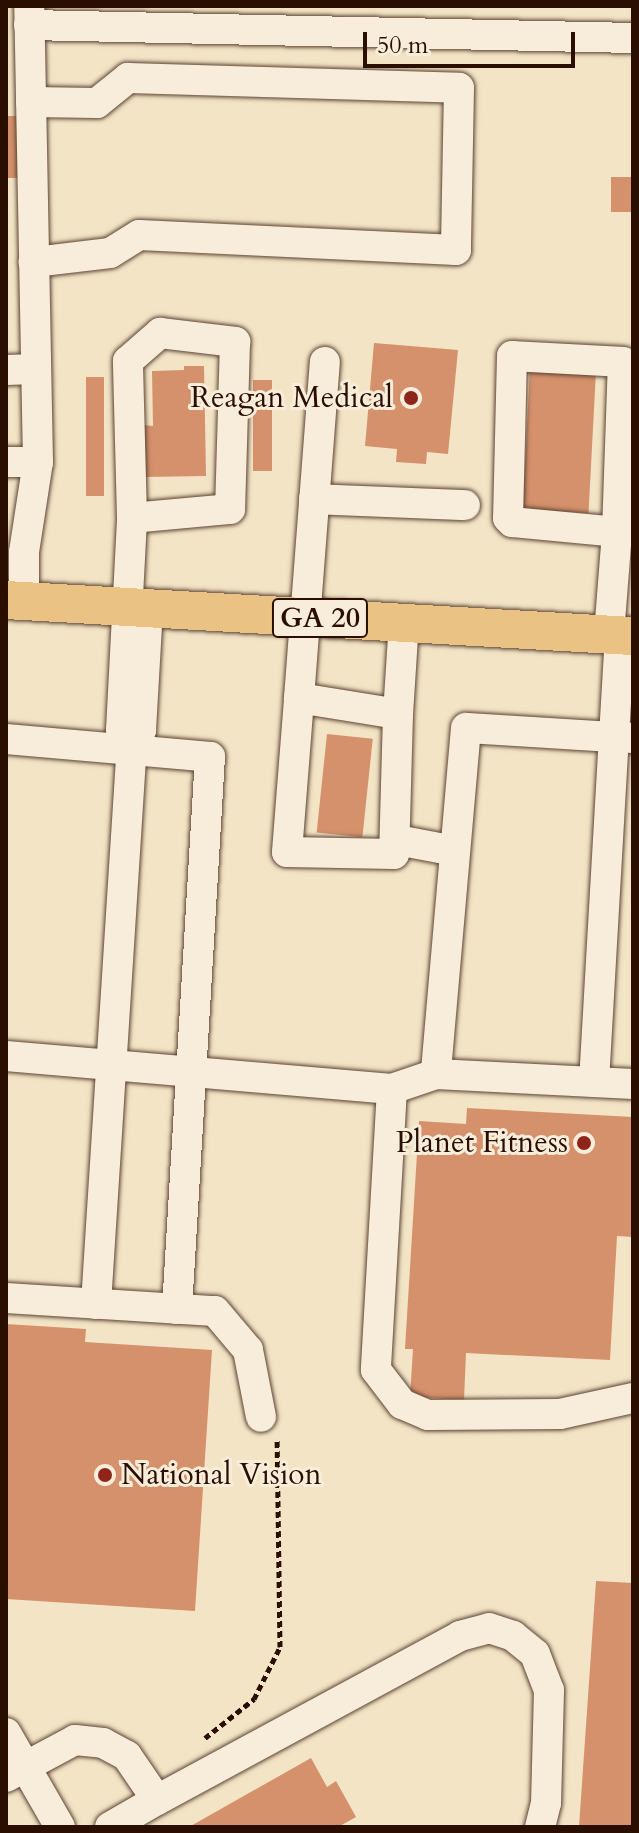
<!DOCTYPE html>
<html>
<head>
<meta charset="utf-8">
<style>
  body { margin:0 }
  #map { position:relative; width:639px; height:1833px; overflow:hidden; background:#f3e4c6; font-family:Cardo,serif }
  div>[style] { position:absolute }
  .building>* { inset:0; background:#d5906c; transform-origin:0 0 }
  .path>* { height:5px; margin-top:-2.5px; transform-origin:0; background:repeating-linear-gradient(90deg,#2a0f00 0 6px,transparent 0 10px) }
  .roads { filter:drop-shadow(0 0 2px #5c4432) drop-shadow(0 0 2px #5c4432) }
  .minor>* { height:30px; margin:-15px; padding:0 15px; transform-origin:15px; border-radius:15px; background:#f7edda }
  .major>* { height:38px; margin:-19px; padding:0 19px; transform-origin:19px; border-radius:19px; background:#eac283 }
  .dots>* { width:22px; height:22px; translate:-50% -50%; box-sizing:border-box; border:4px solid #f7edda; border-radius:50% }
  span { translate:-50% -50%; white-space:nowrap; text-align:center; line-height:1.15; -webkit-text-stroke:6px #f7edda; paint-order:stroke }
  .shield-label span { padding:2px 6px; background:#f7edda; border:2px solid; border-radius:6px; -webkit-text-stroke-width:0 }
  .shield-label { font-size:28px; color:#2a0f00; font-weight:700 }
  .poi-label { font-size:30px; color:#2a0f00 }
  .right { translate:-100% -50%; text-align:right }
  .left { translate:0 -50%; text-align:left }
  .frame { position:absolute; inset:0; border:8px solid #2a0f00; pointer-events:none }
  .scale { position:absolute; left:363px; top:32px; width:212px; height:36px; box-sizing:border-box; border:4px solid #2a0f00; border-top:0; padding-left:10px; font-size:24px; line-height:28px; white-space:nowrap; color:#2a0f00; -webkit-text-stroke:6px #f7edda; paint-order:stroke }
</style>
</head>
<body>
<div id="map">
  <div class="building">
    <div style="left:6px;top:116px;width:18px;height:62px"></div>
    <div style="left:611px;top:177px;width:22px;height:35px"></div>
    <div style="clip-path:polygon(374px 343px,458px 350px,448px 454px,427px 452px,426px 464px,396px 462px,397px 449px,365px 446px)"></div>
    <div style="clip-path:polygon(184px 366px,204px 366px,206px 476px,144px 477px,143px 425px,153px 426px,152px 371px,184px 370px)"></div>
    <div style="left:530px;top:369px;width:66px;height:141px;rotate:3deg"></div>
    <div style="left:104px;top:377px;width:119px;height:18px;rotate:90deg"></div>
    <div style="left:253px;top:380px;width:19px;height:91px"></div>
    <div style="left:327px;top:734px;width:46px;height:99px;rotate:6deg"></div>
    <div style="clip-path:polygon(467px 1108px,633px 1117px,633px 1237px,617px 1236px,610px 1360px,466px 1353px,464px 1400px,410px 1397px,413px 1349px,405px 1349px,419px 1121px,466px 1124px)"></div>
    <div style="clip-path:polygon(6px 1324px,86px 1329px,85px 1342px,212px 1350px,195px 1611px,6px 1599px)"></div>
    <div style="clip-path:polygon(596px 1581px,633px 1583px,633px 1827px,579px 1827px)"></div>
    <div style="clip-path:polygon(311px 1758px,327px 1787px,336px 1781px,356px 1817px,338px 1827px,189px 1827px)"></div>
  </div>
  <div class="path">
    <div style="left:205px;top:1738px;width:63px;rotate:-38.5deg"></div>
    <div style="left:254px;top:1699px;width:58px;rotate:-63.4deg"></div>
    <div style="left:280px;top:1647px;width:209px;rotate:-90.8deg"></div>
  </div>
  <div class="roads">
    <div class="minor">
      <div style="left:29px;top:25px;width:604px;rotate:1.23deg"></div>
      <div style="left:31px;top:102px;width:66px;rotate:0.9deg"></div>
      <div style="left:97px;top:103px;width:40px;rotate:-39deg"></div>
      <div style="left:128px;top:78px;width:331px;rotate:1.7deg"></div>
      <div style="left:459px;top:88px;width:162px;rotate:91.1deg"></div>
      <div style="left:456px;top:250px;width:317px;rotate:-177.3deg"></div>
      <div style="left:139px;top:235px;width:34px;rotate:148deg"></div>
      <div style="left:110px;top:253px;width:77px;rotate:173.2deg"></div>
      <div style="left:6px;top:370px;width:30px;rotate:-2deg"></div>
      <div style="left:6px;top:462px;width:32px"></div>
      <div style="left:314px;top:499px;width:151px;rotate:2.3deg"></div>
      <div style="left:24px;top:601px;width:49px;rotate:-90deg"></div>
      <div style="left:24px;top:552px;width:91px;rotate:-81.2deg"></div>
      <div style="left:38px;top:462px;width:456px;rotate:-91.1deg"></div>
      <div style="left:609px;top:634px;width:102px;rotate:-85.5deg"></div>
      <div style="left:617px;top:532px;width:170px;rotate:-88deg"></div>
      <div style="left:623px;top:362px;width:111px;rotate:-176.9deg"></div>
      <div style="left:512px;top:356px;width:162px;rotate:91.4deg"></div>
      <div style="left:508px;top:518px;width:6px;rotate:45deg"></div>
      <div style="left:512px;top:522px;width:105px;rotate:5.4deg"></div>
      <div style="left:620px;top:635px;width:102px;rotate:93.4deg"></div>
      <div style="left:614px;top:737px;width:148px;rotate:-176.5deg"></div>
      <div style="left:466px;top:728px;width:347px;rotate:95deg"></div>
      <div style="left:436px;top:1074px;width:197px;rotate:2.9deg"></div>
      <div style="left:299px;top:698px;width:100px;rotate:9.2deg"></div>
      <div style="left:398px;top:714px;width:140px;rotate:91.6deg"></div>
      <div style="left:394px;top:854px;width:107px;rotate:-178.9deg"></div>
      <div style="left:287px;top:852px;width:154px;rotate:-85.5deg"></div>
      <div style="left:299px;top:698px;width:337px;rotate:-85.6deg"></div>
      <div style="left:398px;top:714px;width:93px;rotate:-86.3deg"></div>
      <div style="left:6px;top:739px;width:205px;rotate:5deg"></div>
      <div style="left:210px;top:757px;width:553px;rotate:93.42deg"></div>
      <div style="left:132px;top:743px;width:17px;rotate:-130deg"></div>
      <div style="left:121px;top:730px;width:212px;rotate:-87deg"></div>
      <div style="left:132px;top:518px;width:157px;rotate:-91.5deg"></div>
      <div style="left:128px;top:361px;width:43px;rotate:-41.2deg"></div>
      <div style="left:160px;top:333px;width:76px;rotate:6.8deg"></div>
      <div style="left:235px;top:342px;width:167px;rotate:91.7deg"></div>
      <div style="left:230px;top:509px;width:98px;rotate:174.8deg"></div>
      <div style="left:397px;top:840px;width:59px;rotate:10.7deg"></div>
      <div style="left:6px;top:1056px;width:387px;rotate:4.9deg"></div>
      <div style="left:436px;top:1074px;width:46px;rotate:161.2deg"></div>
      <div style="left:392px;top:1089px;width:281px;rotate:93.3deg"></div>
      <div style="left:376px;top:1370px;width:43px;rotate:52.6deg"></div>
      <div style="left:402px;top:1404px;width:28px;rotate:23deg"></div>
      <div style="left:428px;top:1415px;width:132px;rotate:-0.4deg"></div>
      <div style="left:560px;top:1414px;width:75px;rotate:-12.4deg"></div>
      <div style="left:594px;top:1082px;width:346px;rotate:-86.7deg"></div>
      <div style="left:614px;top:737px;width:19px;rotate:3deg"></div>
      <div style="left:6px;top:1298px;width:209px;rotate:3.6deg"></div>
      <div style="left:215px;top:1311px;width:51px;rotate:49.8deg"></div>
      <div style="left:248px;top:1350px;width:68px;rotate:79deg"></div>
      <div style="left:96px;top:1304px;width:562px;rotate:-86.33deg"></div>
      <div style="left:132px;top:743px;width:16px;rotate:-55deg"></div>
      <div style="left:141px;top:730px;width:122px;rotate:-86.7deg"></div>
      <div style="left:6px;top:1733px;width:108px;rotate:60.1deg"></div>
      <div style="left:6px;top:1777px;width:78px;rotate:-28.2deg"></div>
      <div style="left:75px;top:1740px;width:28px;rotate:6deg"></div>
      <div style="left:103px;top:1743px;width:27px;rotate:28deg"></div>
      <div style="left:127px;top:1756px;width:53px;rotate:55.7deg"></div>
      <div style="left:157px;top:1800px;width:345px;rotate:-28.4deg"></div>
      <div style="left:460px;top:1636px;width:30px;rotate:-15deg"></div>
      <div style="left:489px;top:1628px;width:25px;rotate:18deg"></div>
      <div style="left:513px;top:1636px;width:28px;rotate:39deg"></div>
      <div style="left:535px;top:1654px;width:39px;rotate:69deg"></div>
      <div style="left:549px;top:1690px;width:113px;rotate:91.5deg"></div>
      <div style="left:546px;top:1803px;width:25px;rotate:104deg"></div>
      <div style="left:110px;top:1827px;width:54px;rotate:-29.9deg"></div>
    </div>
    <div class="major">
      <div style="left:6px;top:600px;width:628px;rotate:3.29deg"></div>
    </div>
  </div>
  <div class="dots">
    <div style="left:411px;top:398px;background:#8f2418"></div>
    <div style="left:584px;top:1143px;background:#8f2418"></div>
    <div style="left:105px;top:1475px;background:#8f2418"></div>
  </div>
  <div class="shield-label">
    <span style="left:320px;top:618px">GA 20</span>
  </div>
  <div class="poi-label">
    <span class="right" style="left:393px;top:398px">Reagan Medical</span>
    <span class="right" style="left:568px;top:1143px">Planet Fitness</span>
    <span class="left" style="left:121px;top:1475px">National Vision</span>
  </div>
  <div class="frame"></div>
  <div class="scale">50 m</div>
</div>
</body>
</html>
